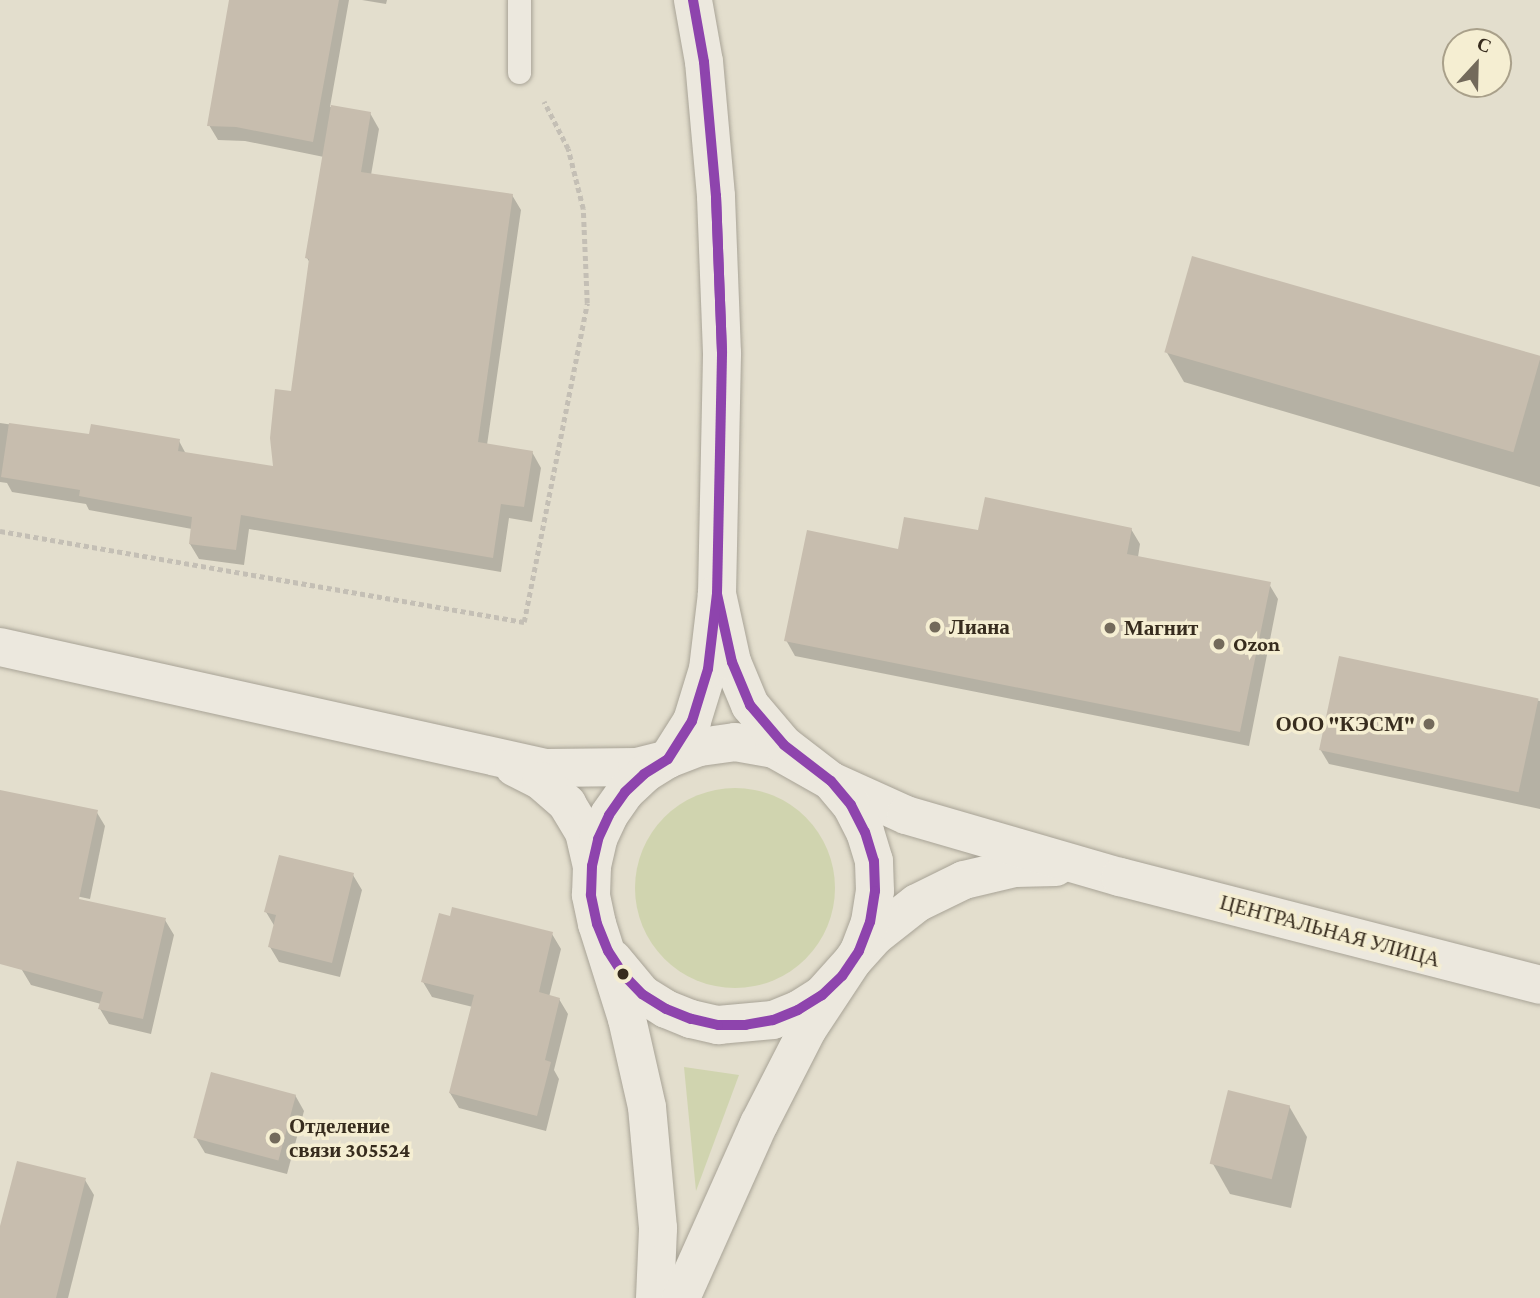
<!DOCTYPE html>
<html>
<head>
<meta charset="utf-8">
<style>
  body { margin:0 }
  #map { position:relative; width:1540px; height:1298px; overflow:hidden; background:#e3decd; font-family:"Crimson Pro",serif }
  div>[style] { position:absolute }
  .green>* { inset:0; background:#d0d4af }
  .round { border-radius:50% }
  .shadow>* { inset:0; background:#0003 }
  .building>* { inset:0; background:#c7bdae; transform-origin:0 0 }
  .path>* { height:4.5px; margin-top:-2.25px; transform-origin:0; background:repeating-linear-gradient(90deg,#c4bfb5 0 5px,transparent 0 8.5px) }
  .roads { filter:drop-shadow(0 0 2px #a8a396) drop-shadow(0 0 2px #a8a396) }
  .service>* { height:23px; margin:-11.5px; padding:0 11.5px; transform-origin:11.5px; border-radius:11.5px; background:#ece8de }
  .minor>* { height:38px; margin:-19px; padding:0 19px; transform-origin:19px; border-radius:19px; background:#ece8de }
  .secondary>* { height:38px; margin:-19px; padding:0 19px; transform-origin:19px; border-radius:19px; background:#ece8de }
  .bus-1>* { height:10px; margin:-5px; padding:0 5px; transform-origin:5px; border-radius:5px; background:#8e44ad }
  .dots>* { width:19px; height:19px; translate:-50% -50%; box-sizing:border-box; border:4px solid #f5eed2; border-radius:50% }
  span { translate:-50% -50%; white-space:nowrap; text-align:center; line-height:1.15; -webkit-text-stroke:7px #f5eed2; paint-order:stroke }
  .poi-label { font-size:21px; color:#372c1e; font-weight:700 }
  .left { translate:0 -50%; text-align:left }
  .right { translate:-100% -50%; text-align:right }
  .street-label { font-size:21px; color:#372c1e }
  .north { position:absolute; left:1442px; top:28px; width:70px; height:70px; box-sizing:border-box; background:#f5eed2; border:2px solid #a9a08a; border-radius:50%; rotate:22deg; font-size:19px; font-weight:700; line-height:28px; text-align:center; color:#372c1e }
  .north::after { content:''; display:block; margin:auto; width:24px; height:32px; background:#736a5b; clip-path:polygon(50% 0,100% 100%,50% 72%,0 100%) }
</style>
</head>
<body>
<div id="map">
  <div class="green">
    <div class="round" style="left:635px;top:788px;width:200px;height:200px"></div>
    <div style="clip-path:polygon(684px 1067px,739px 1075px,696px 1191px)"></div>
  </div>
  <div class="shadow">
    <div style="clip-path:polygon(231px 0,349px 0,330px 107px,370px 113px,379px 129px,371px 175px,512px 195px,521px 210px,487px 445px,532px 452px,541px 468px,532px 522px,509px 518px,501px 572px,249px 529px,244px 565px,199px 559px,190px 544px,192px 529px,89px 510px,86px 504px,12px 492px,7px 483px,0 482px,0 423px,90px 436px,179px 441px,186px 454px,275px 468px,292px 393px,310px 263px,307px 258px,324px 157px,245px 141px,218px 140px,209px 125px)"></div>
    <div style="clip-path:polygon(362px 0,387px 0,386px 4px)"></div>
    <div style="clip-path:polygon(1166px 351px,1540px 360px,1540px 487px,1184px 382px)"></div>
    <div style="clip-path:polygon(1131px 529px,1140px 544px,1138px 557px,1269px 584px,1278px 599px,1249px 746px,795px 656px,786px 640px,900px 551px,979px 533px)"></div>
    <div style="clip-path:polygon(1340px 658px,1540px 701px,1540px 809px,1329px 764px,1320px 749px)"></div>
    <div style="clip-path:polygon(0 792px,96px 811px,105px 826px,90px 899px,14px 883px,0 850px)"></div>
    <div style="clip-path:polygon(353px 875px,362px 890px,340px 977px,279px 962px,270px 947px,275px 927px,266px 912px)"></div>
    <div style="clip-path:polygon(165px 920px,174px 935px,151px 1034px,109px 1024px,100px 1009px,101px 1004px,31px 985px,22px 970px)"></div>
    <div style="clip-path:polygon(552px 934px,561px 949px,549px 997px,559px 999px,568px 1014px,554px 1070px,559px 1079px,546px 1131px,459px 1108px,450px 1093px,473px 1007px,432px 997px,423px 982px)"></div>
    <div style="clip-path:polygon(295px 1095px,304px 1111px,287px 1174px,205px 1153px,196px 1138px)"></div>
    <div style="clip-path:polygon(1289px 1106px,1307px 1137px,1291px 1208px,1230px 1194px,1213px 1164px)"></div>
    <div style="clip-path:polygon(85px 1180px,94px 1195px,68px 1298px,3px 1298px,0 1233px)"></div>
  </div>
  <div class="building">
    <div style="clip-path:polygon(229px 0,339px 0,313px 142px,236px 127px,207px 126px)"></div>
    <div style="clip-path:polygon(331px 105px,371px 112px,361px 172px,513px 194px,478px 442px,533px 451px,524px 507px,501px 504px,493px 558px,241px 515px,236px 550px,189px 544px,192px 517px,79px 496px,80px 490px,1px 477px,9px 423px,89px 434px,91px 424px,180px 439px,178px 451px,273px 466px,270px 438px,275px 389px,291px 391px,309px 259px,305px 258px)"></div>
    <div style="left:1192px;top:256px;width:363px;height:100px;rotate:16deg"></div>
    <div style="clip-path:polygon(985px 497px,1132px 528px,1127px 554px,1271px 582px,1240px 732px,784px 641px,807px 530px,898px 549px,904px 517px,978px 530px)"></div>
    <div style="left:1339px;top:656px;width:204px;height:96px;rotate:12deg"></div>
    <div style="clip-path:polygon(0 790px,98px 810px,79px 899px,166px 918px,143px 1019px,98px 1009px,103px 992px,0 964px)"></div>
    <div style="clip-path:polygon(279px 855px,354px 873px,332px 963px,268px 947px,276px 915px,264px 912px)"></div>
    <div style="clip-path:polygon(452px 907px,553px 932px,539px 992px,560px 998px,545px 1060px,551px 1062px,537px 1116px,449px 1093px,474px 995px,421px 982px,439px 913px,450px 916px)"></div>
    <div style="left:211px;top:1072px;width:88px;height:68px;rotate:15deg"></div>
    <div style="left:1228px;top:1090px;width:64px;height:76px;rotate:14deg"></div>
    <div style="clip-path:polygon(17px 1161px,86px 1178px,56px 1298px,0 1298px,0 1226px)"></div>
  </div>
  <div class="path">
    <div style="left:0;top:531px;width:532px;rotate:9.85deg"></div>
    <div style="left:524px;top:622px;width:325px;rotate:-78.8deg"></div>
    <div style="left:587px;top:303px;width:94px;rotate:-92.4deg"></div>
    <div style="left:583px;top:209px;width:62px;rotate:-104deg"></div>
    <div style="left:568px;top:149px;width:53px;rotate:-117.1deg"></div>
  </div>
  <div class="roads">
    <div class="service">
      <div style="left:519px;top:72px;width:72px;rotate:-90deg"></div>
    </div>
    <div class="minor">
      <div style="left:0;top:647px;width:559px;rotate:12.5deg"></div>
      <div style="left:546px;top:768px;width:91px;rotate:-0.6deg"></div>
      <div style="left:637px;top:767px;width:32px;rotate:-14deg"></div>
      <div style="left:514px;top:767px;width:30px;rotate:27deg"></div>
      <div style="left:541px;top:781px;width:35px;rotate:41deg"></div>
      <div style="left:567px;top:804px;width:33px;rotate:59deg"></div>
      <div style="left:584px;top:832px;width:35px;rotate:77deg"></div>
    </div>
    <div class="secondary">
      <div style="left:668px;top:759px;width:45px;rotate:-57.7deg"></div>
      <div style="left:692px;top:721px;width:54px;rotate:-72.9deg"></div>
      <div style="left:708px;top:669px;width:76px;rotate:-83.2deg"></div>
      <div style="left:717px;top:594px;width:241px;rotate:-88.8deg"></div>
      <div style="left:722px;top:353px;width:157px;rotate:-92.2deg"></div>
      <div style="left:716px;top:196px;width:135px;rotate:-95.1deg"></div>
      <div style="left:704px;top:62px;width:63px;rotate:-100.1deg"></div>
      <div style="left:613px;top:959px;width:45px;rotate:50.4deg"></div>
      <div style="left:642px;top:994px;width:28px;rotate:32deg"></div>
      <div style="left:666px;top:1009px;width:27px;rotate:22deg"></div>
      <div style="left:691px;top:1019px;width:28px;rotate:13deg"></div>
      <div style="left:718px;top:1025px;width:55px;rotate:-5.2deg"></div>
      <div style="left:773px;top:1020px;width:27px;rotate:-22deg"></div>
      <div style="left:798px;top:1010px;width:28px;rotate:-32deg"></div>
      <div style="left:822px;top:995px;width:79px;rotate:-48.1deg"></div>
      <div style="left:875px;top:936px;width:53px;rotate:-38.2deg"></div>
      <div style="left:917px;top:903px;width:52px;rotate:-26.1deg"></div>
      <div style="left:964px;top:880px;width:52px;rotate:-13.2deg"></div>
      <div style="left:1015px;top:868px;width:41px;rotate:-1.4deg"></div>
      <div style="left:655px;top:1298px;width:70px;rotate:-87.5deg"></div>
      <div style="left:658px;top:1228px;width:121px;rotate:-95.2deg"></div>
      <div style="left:647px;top:1107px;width:90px;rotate:-102.8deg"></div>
      <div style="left:627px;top:1019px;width:100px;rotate:-107.5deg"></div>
      <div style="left:597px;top:924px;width:30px;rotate:-102deg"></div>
      <div style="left:591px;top:895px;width:29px;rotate:-88deg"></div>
      <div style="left:592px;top:866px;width:28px;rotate:-77deg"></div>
      <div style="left:598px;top:839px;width:26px;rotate:-65deg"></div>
      <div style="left:609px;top:815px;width:28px;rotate:-55deg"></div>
      <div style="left:625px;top:792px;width:26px;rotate:-43deg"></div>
      <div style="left:644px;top:774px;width:28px;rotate:-32deg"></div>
      <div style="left:668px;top:759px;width:34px;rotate:-21deg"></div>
      <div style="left:700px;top:747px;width:35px;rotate:-8deg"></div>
      <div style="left:735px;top:742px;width:40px;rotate:10deg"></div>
      <div style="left:774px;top:749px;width:65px;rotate:29.3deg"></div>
      <div style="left:831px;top:781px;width:82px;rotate:24.4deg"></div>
      <div style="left:906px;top:815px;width:223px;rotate:16.2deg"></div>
      <div style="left:1120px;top:877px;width:434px;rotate:14.4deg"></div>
      <div style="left:681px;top:1298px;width:191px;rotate:-65.9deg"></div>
      <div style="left:759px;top:1124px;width:106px;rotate:-62.9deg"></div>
      <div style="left:807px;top:1030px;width:95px;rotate:-56.6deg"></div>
      <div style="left:859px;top:951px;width:31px;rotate:-69deg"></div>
      <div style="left:870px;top:922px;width:31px;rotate:-81deg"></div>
      <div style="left:875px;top:891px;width:30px;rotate:-92deg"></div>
      <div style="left:874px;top:861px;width:30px;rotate:-107deg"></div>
      <div style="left:865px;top:832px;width:30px;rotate:-117deg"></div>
      <div style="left:851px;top:805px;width:31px;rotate:-130deg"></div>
      <div style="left:831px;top:781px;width:59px;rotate:-142.5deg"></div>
      <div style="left:784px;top:745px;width:52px;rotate:-130.4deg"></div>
      <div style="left:750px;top:705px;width:47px;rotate:-112.7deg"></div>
      <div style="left:732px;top:662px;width:70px;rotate:-102.4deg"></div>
    </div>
  </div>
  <div class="bus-1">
    <div style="left:693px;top:0;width:63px;rotate:79.9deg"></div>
    <div style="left:704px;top:62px;width:135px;rotate:84.9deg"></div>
    <div style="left:716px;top:196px;width:157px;rotate:87.8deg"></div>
    <div style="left:716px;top:196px;width:157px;rotate:87.8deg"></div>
    <div style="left:717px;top:594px;width:70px;rotate:77.6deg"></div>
    <div style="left:732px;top:662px;width:47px;rotate:67.3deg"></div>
    <div style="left:750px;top:705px;width:52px;rotate:49.6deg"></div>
    <div style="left:784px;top:745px;width:59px;rotate:37.5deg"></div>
    <div style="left:831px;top:781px;width:31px;rotate:50deg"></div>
    <div style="left:851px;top:805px;width:30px;rotate:63deg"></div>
    <div style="left:865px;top:832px;width:30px;rotate:73deg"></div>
    <div style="left:874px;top:861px;width:30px;rotate:88deg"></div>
    <div style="left:875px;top:891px;width:31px;rotate:99deg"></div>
    <div style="left:870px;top:922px;width:31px;rotate:111deg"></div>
    <div style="left:859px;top:951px;width:30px;rotate:124deg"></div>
    <div style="left:842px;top:976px;width:28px;rotate:136deg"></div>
    <div style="left:822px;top:995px;width:28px;rotate:148deg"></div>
    <div style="left:798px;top:1010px;width:27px;rotate:158deg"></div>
    <div style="left:773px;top:1020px;width:27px;rotate:170deg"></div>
    <div style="left:746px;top:1025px;width:28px;rotate:180deg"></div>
    <div style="left:718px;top:1025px;width:28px;rotate:-167deg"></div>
    <div style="left:691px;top:1019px;width:27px;rotate:-158deg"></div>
    <div style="left:666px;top:1009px;width:28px;rotate:-148deg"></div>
    <div style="left:642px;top:994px;width:28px;rotate:-134deg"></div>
    <div style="left:623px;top:974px;width:27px;rotate:-123deg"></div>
    <div style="left:608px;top:951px;width:29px;rotate:-112deg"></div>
    <div style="left:597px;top:924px;width:30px;rotate:-102deg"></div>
    <div style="left:591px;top:895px;width:29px;rotate:-88deg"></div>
    <div style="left:592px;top:866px;width:28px;rotate:-77deg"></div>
    <div style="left:598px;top:839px;width:26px;rotate:-65deg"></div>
    <div style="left:609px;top:815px;width:28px;rotate:-55deg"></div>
    <div style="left:625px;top:792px;width:26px;rotate:-43deg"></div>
    <div style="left:644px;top:774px;width:28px;rotate:-32deg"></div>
    <div style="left:668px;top:759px;width:45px;rotate:-57.7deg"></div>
    <div style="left:692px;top:721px;width:54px;rotate:-72.9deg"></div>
    <div style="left:708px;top:669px;width:76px;rotate:-83.2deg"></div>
    <div style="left:717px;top:594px;width:241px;rotate:-88.8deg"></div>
  </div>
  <div class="dots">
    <div style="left:935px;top:627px;background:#736a5b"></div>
    <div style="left:1110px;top:628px;background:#736a5b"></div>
    <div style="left:1219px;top:644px;background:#736a5b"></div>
    <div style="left:1429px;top:724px;background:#736a5b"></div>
    <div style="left:623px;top:974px;background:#372c1e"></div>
    <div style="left:275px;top:1138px;background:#736a5b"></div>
  </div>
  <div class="poi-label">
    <span class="left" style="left:949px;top:627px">Лиана</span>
    <span class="left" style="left:1124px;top:628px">Магнит</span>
    <span class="left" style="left:1233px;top:644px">Ozon</span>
    <span class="right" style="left:1415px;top:724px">ООО "КЭСМ"</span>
    <span class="left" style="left:289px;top:1138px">Отделение<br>связи 305524</span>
  </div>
  <div class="street-label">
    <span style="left:1330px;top:931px;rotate:15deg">ЦЕНТРАЛЬНАЯ УЛИЦА</span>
  </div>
  <div class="north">С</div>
</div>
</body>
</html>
